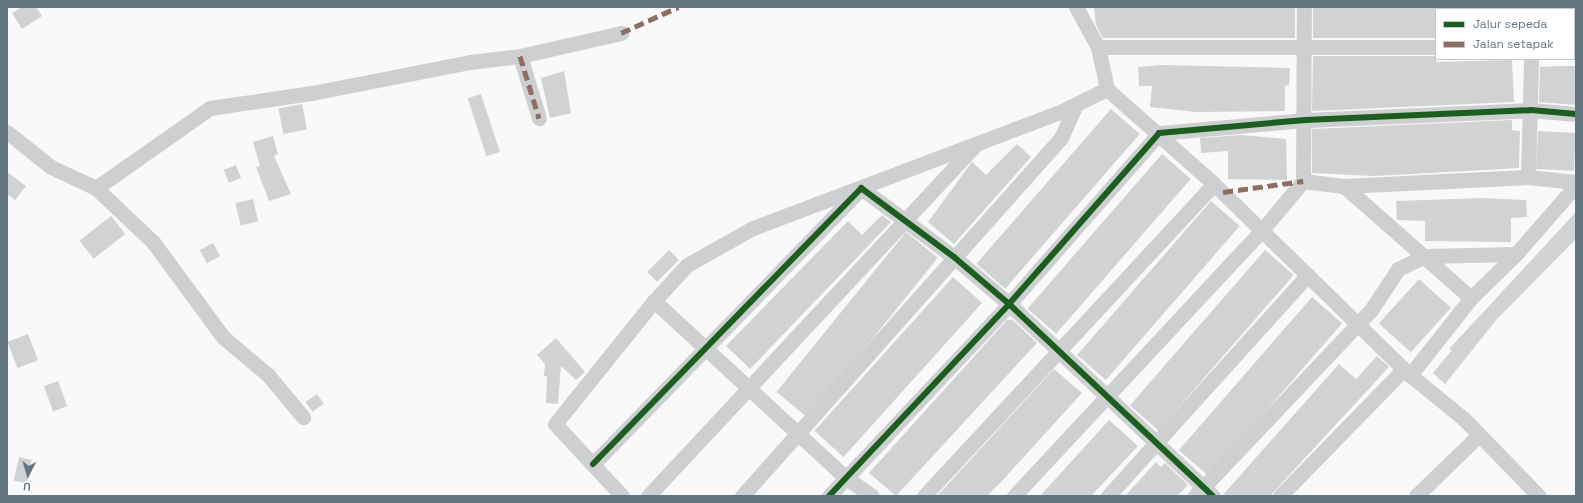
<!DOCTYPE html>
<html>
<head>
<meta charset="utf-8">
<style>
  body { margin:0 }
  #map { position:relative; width:1583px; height:503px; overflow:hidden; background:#f9f9f9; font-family:"Space Grotesk",sans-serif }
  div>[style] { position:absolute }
  .building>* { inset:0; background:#d0d2d3; transform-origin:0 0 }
  .minor>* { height:15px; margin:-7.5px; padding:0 7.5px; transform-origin:7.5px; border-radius:7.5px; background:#cecfd0 }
  .quiet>* { height:5px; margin-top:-2.5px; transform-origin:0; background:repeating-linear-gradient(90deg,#8d6e63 0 10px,transparent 0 15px) }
  .cycleway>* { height:6px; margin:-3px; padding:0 3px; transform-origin:3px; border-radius:3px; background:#1b5e20 }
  span { translate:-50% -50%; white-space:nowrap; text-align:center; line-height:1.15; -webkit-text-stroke:4px #fff; paint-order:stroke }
  .frame { position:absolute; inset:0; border:8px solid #657683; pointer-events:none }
  .legend { position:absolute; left:1435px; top:8px; width:140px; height:52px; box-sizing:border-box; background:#fff; border:1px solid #c1c8cd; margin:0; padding:5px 7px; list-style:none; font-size:12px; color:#657683 }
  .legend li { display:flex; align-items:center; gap:8px; height:20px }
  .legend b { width:20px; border:1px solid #c1c8cd }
  .north { position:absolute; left:8px; top:455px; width:40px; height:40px; -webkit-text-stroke:3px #fff; paint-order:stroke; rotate:185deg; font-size:11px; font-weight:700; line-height:16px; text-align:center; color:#657683 }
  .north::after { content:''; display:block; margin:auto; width:14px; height:18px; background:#657683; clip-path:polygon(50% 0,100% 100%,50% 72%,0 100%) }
</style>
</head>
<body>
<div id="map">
  <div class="building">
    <div style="clip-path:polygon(22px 7px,36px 7px,42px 16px,22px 29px,12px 13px)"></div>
    <div style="clip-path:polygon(1094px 7px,1295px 7px,1295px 38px,1103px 38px,1096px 25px)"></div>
    <div style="left:1313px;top:7px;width:123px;height:31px"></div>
    <div style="clip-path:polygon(1313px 56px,1436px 56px,1436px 62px,1512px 60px,1514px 102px,1312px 111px)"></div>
    <div style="clip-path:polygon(1163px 65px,1290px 68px,1289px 85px,1285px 86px,1285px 111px,1196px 112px,1150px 107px,1152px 86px,1139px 86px,1138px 67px)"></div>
    <div style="clip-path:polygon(1562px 66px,1576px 66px,1576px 105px,1539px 102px,1540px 67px)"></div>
    <div style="clip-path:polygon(564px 71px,571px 113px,550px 118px,541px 78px)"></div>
    <div style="left:481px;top:94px;width:61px;height:14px;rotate:72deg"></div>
    <div style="left:302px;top:104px;width:26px;height:24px;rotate:79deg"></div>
    <div style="left:1111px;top:109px;width:38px;height:205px;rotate:41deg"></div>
    <div style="clip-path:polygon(1512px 120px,1512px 130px,1520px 131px,1519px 168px,1374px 176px,1312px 173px,1312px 129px)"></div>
    <div style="left:1538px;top:131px;width:38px;height:38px;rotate:3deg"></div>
    <div style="clip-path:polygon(1241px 135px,1286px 139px,1287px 180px,1228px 179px,1228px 151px,1201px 153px,1200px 138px)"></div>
    <div style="clip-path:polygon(273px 136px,278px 154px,274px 156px,291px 194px,269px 201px,256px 167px,260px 166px,253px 142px)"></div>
    <div style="clip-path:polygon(1017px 144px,1031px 157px,954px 244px,928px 222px,972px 162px,986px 175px)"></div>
    <div style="left:1162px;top:154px;width:38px;height:205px;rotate:41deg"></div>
    <div style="left:236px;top:165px;width:14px;height:13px;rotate:69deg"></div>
    <div style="clip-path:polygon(7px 172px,26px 186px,15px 200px,7px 194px)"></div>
    <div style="clip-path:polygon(1483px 198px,1526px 200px,1527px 217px,1511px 218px,1511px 242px,1425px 241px,1425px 221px,1397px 220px,1396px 201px)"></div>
    <div style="left:253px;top:199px;width:23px;height:18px;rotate:77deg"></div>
    <div style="left:1211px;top:201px;width:38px;height:204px;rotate:41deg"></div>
    <div style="clip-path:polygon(1576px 212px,1576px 239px,1497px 319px,1445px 384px,1433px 373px,1452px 350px,1449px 349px)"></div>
    <div style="clip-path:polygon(882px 215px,891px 222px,750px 369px,726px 346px,848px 221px,862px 235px)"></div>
    <div style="left:111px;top:216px;width:23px;height:40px;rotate:52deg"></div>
    <div style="left:906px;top:232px;width:41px;height:206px;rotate:39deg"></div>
    <div style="left:213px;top:243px;width:15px;height:15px;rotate:62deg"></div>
    <div style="left:669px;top:250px;width:14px;height:31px;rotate:45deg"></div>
    <div style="left:1265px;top:250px;width:38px;height:206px;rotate:41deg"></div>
    <div style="left:953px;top:277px;width:39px;height:207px;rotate:42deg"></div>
    <div style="left:1419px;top:279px;width:43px;height:60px;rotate:42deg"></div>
    <div style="left:1312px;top:297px;width:40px;height:203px;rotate:41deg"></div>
    <div style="clip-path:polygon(1007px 320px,1013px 320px,1037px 343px,896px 496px,869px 473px)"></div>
    <div style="left:28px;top:334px;width:28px;height:22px;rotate:69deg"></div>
    <div style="clip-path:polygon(556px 338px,585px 372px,576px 380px,561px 366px,558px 404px,546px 403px,547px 376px,544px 376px,545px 364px,537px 355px)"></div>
    <div style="clip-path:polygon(1377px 356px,1389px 367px,1270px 496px,1222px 496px,1339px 364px,1356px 379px)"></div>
    <div style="clip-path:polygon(1054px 369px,1082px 393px,1001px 482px,987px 496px,937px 496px)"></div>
    <div style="left:58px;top:381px;width:27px;height:15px;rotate:70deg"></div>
    <div style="left:317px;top:394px;width:12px;height:14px;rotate:55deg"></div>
    <div style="clip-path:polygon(1109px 420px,1138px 446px,1091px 496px,1040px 496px)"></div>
    <div style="left:19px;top:457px;width:13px;height:24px;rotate:13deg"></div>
    <div style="clip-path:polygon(1156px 462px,1161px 467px,1165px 463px,1188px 485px,1177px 496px,1125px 496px)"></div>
  </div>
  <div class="minor">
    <div style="left:1076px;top:7px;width:46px;rotate:61.2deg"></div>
    <div style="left:1098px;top:47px;width:43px;rotate:77.9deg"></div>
    <div style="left:1107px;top:89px;width:143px;rotate:41.6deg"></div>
    <div style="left:1214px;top:184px;width:274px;rotate:44.3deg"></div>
    <div style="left:1410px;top:375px;width:70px;rotate:39.2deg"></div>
    <div style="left:1464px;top:419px;width:107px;rotate:45.8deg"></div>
    <div style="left:1531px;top:9px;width:2px;rotate:-90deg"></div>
    <div style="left:1098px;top:47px;width:338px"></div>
    <div style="left:1574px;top:48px;width:2px"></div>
    <div style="left:520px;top:56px;width:65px;rotate:73deg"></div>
    <div style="left:7px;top:132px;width:56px;rotate:38.5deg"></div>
    <div style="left:51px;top:167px;width:50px;rotate:25deg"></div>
    <div style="left:96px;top:188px;width:139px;rotate:-35.1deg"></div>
    <div style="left:210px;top:108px;width:103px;rotate:-8.4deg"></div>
    <div style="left:312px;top:93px;width:161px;rotate:-11.1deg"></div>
    <div style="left:470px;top:62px;width:50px;rotate:-6.8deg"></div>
    <div style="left:520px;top:56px;width:104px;rotate:-12.8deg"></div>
    <div style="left:1528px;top:177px;width:118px;rotate:-88.5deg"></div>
    <div style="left:1303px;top:181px;width:41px;rotate:7deg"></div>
    <div style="left:1344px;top:186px;width:184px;rotate:-2.8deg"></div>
    <div style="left:1528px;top:177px;width:48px;rotate:5.9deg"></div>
    <div style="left:1344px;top:186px;width:169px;rotate:41.4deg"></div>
    <div style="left:96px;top:188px;width:79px;rotate:43.5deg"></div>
    <div style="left:153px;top:242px;width:118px;rotate:53.6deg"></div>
    <div style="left:223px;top:337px;width:59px;rotate:40.2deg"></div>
    <div style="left:268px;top:375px;width:55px;rotate:50.2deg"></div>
    <div style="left:1410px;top:375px;width:98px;rotate:-51.6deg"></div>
    <div style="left:1471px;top:298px;width:63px;rotate:-44.4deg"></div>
    <div style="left:1516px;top:254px;width:91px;rotate:-49deg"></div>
    <div style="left:593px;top:464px;width:385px;rotate:-45.8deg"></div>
    <div style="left:861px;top:188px;width:116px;rotate:36.6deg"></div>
    <div style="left:954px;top:257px;width:72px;rotate:40.5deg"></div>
    <div style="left:1009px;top:304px;width:280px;rotate:43.3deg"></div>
    <div style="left:622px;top:496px;width:98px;rotate:-132.9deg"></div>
    <div style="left:555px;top:424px;width:158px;rotate:-51.2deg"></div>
    <div style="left:648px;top:496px;width:481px;rotate:-47deg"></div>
    <div style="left:742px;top:496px;width:480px;rotate:-48.3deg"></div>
    <div style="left:1061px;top:138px;width:34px;rotate:-66deg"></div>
    <div style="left:829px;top:496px;width:263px;rotate:-46.8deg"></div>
    <div style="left:1009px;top:304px;width:227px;rotate:-48.7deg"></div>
    <div style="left:1159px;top:133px;width:147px;rotate:-5.1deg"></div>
    <div style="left:1305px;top:120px;width:226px;rotate:-2.5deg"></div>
    <div style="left:1531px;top:110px;width:45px;rotate:5.1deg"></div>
    <div style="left:872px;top:496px;width:33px;rotate:-145deg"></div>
    <div style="left:845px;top:477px;width:260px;rotate:-137.3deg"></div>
    <div style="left:654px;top:301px;width:49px;rotate:-47.5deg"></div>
    <div style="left:687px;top:265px;width:76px;rotate:-29.3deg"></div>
    <div style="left:753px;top:228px;width:326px;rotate:-20.7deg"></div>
    <div style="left:1058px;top:113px;width:55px;rotate:-26.1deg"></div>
    <div style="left:924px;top:496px;width:426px;rotate:-47.1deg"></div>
    <div style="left:1014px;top:496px;width:364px;rotate:-47deg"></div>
    <div style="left:1262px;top:230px;width:64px;rotate:-50.1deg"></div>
    <div style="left:1303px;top:181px;width:174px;rotate:-89.7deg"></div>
    <div style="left:1108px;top:496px;width:298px;rotate:-47.9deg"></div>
    <div style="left:1195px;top:496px;width:256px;rotate:-46.6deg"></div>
    <div style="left:1371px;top:310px;width:49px;rotate:-56.6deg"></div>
    <div style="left:1398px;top:269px;width:30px;rotate:-26deg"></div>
    <div style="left:1425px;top:256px;width:91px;rotate:-1.3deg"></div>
    <div style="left:1280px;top:496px;width:177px;rotate:-45.7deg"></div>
    <div style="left:1416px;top:496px;width:86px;rotate:-44.1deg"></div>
  </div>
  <div class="quiet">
    <div style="left:621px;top:33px;width:63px;rotate:-24.5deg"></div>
    <div style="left:520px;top:56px;width:65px;rotate:73deg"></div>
    <div style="left:1223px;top:192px;width:81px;rotate:-7.8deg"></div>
  </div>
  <div class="cycleway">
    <div style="left:593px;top:464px;width:385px;rotate:-45.8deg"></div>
    <div style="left:861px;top:188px;width:116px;rotate:36.6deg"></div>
    <div style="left:954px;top:257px;width:72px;rotate:40.5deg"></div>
    <div style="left:1009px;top:304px;width:280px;rotate:43.3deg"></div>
    <div style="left:829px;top:496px;width:263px;rotate:-46.8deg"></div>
    <div style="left:1009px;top:304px;width:227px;rotate:-48.7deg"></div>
    <div style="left:1159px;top:133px;width:147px;rotate:-5.1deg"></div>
    <div style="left:1305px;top:120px;width:226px;rotate:-2.5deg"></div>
    <div style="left:1531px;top:110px;width:45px;rotate:5.1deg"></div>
  </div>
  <div class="frame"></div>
  <ul class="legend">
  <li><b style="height:5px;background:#1b5e20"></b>Jalur sepeda</li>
  <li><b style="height:5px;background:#8d6e63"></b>Jalan setapak</li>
  </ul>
  <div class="north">U</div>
</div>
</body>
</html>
